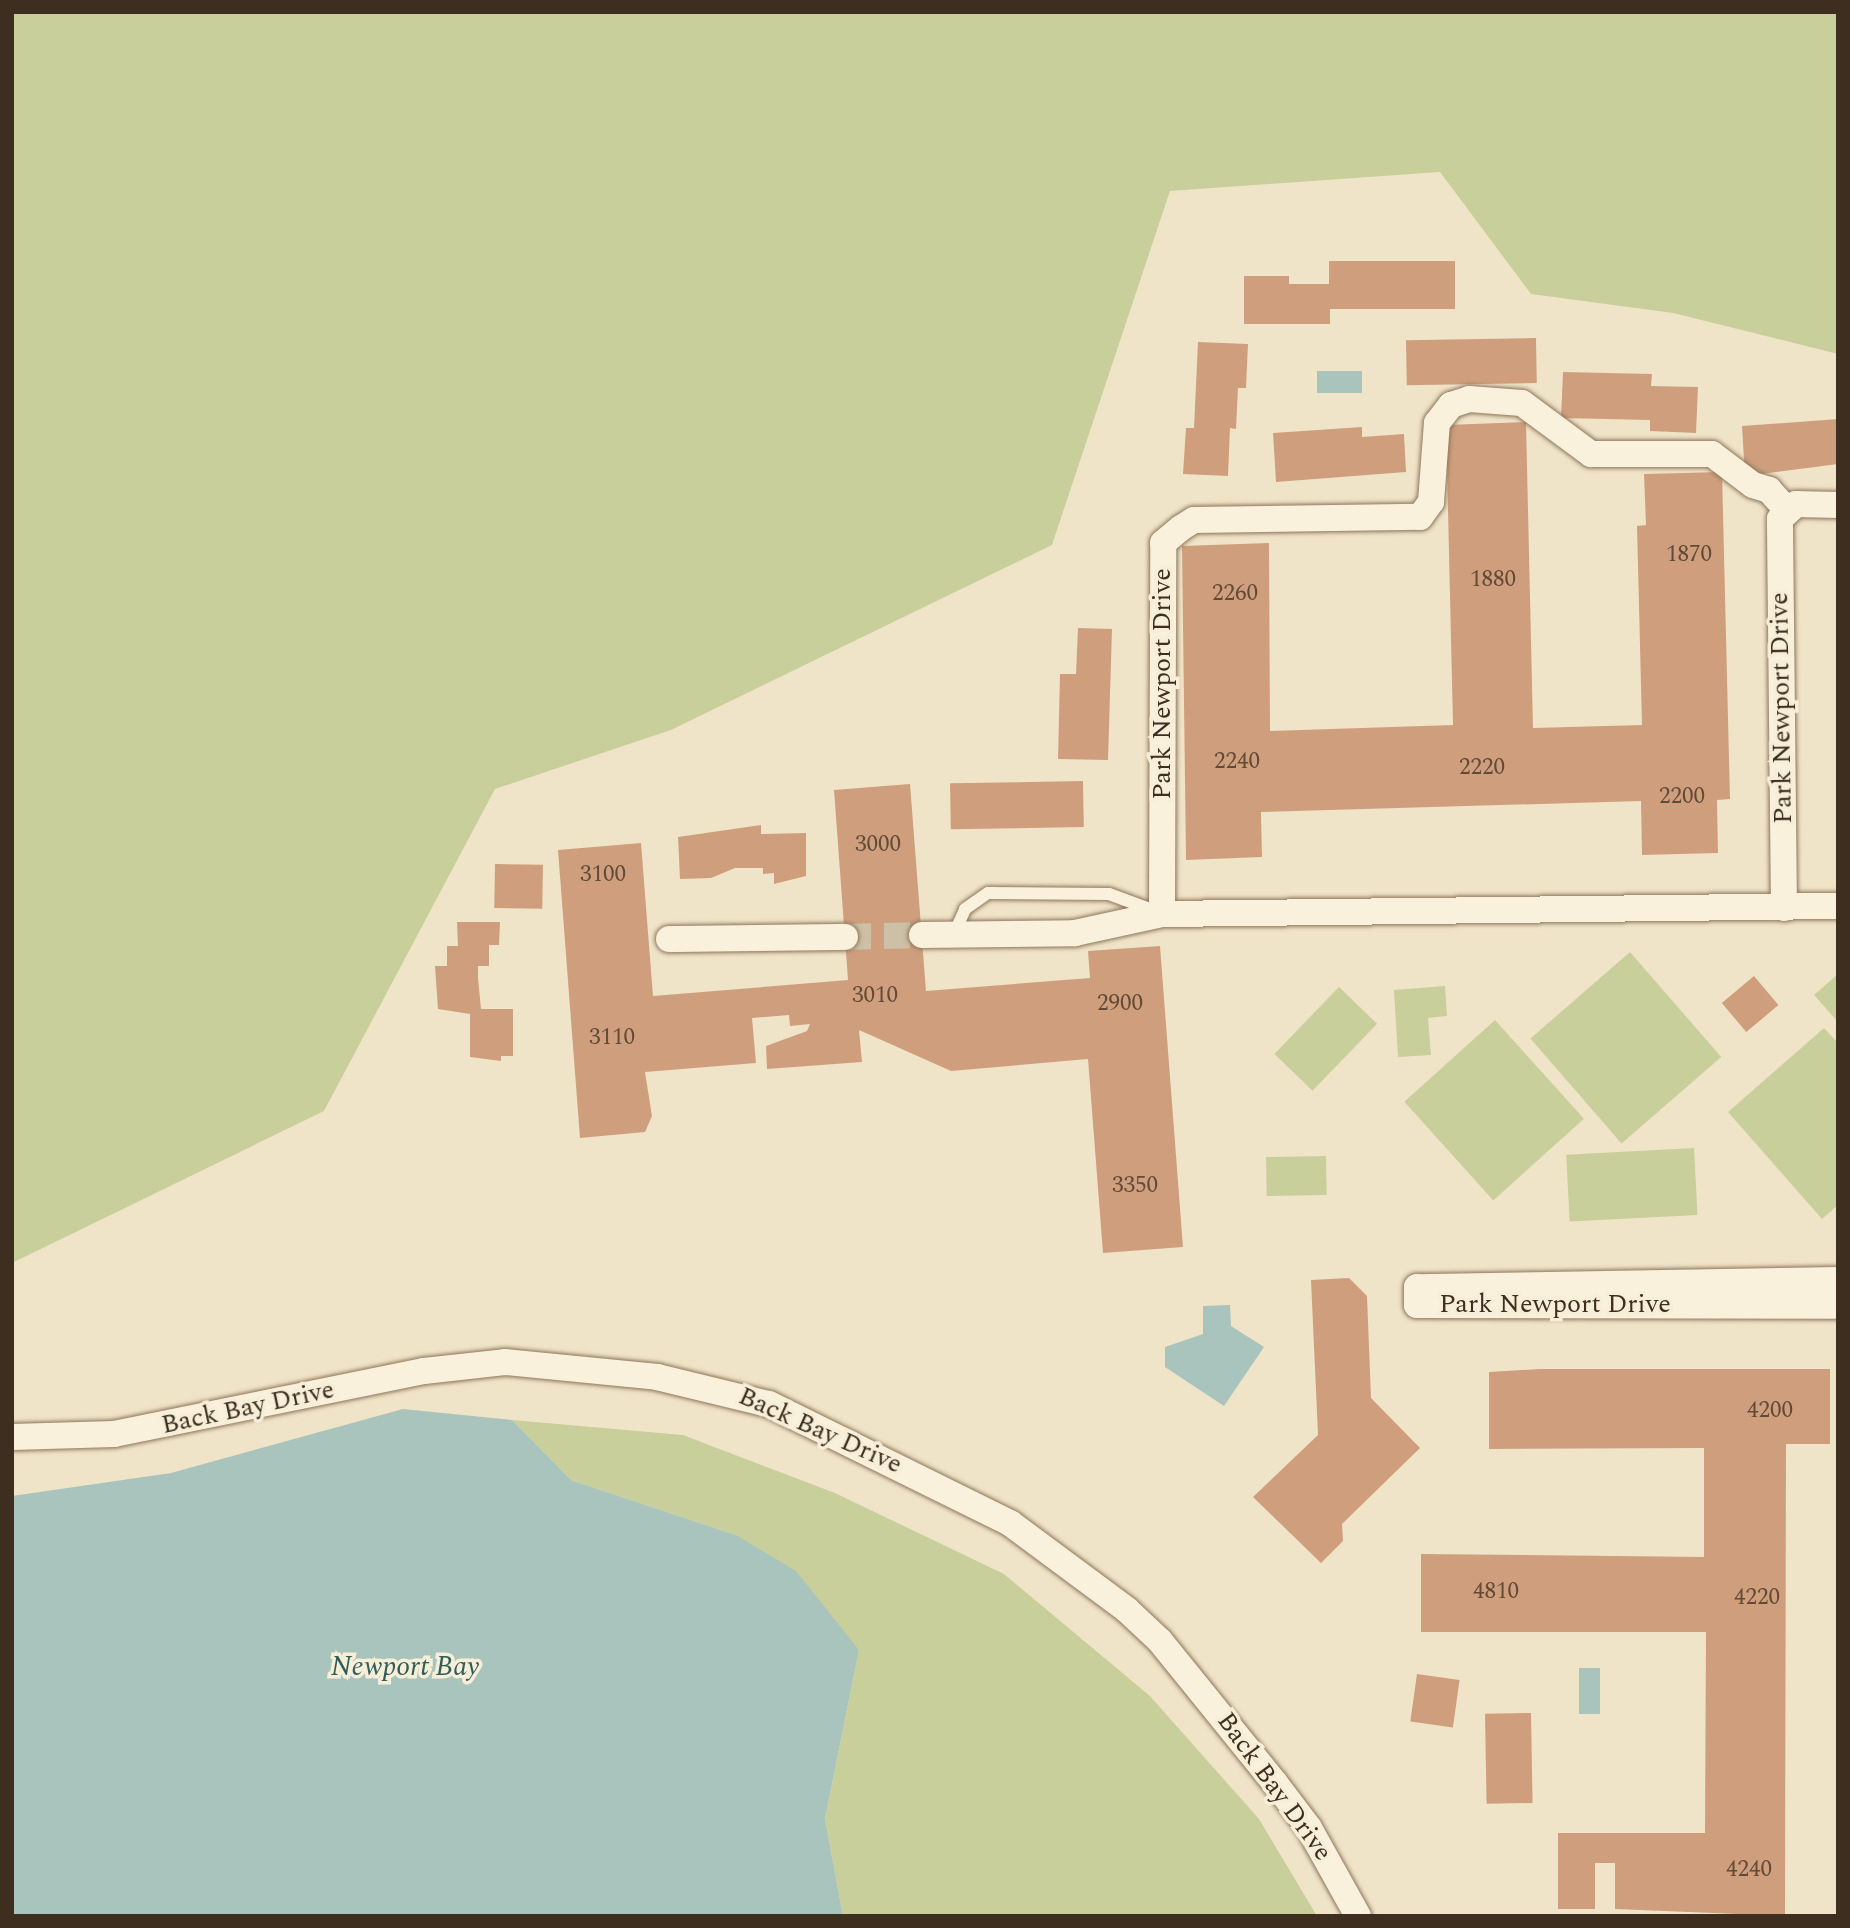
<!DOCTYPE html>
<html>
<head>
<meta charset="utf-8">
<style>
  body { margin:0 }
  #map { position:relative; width:1850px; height:1928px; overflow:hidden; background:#f0e4c8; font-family:Spectral,serif }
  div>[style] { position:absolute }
  .green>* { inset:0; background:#c9cf9b; transform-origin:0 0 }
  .water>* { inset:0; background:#a9c4bc; transform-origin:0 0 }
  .building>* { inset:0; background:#cf9f7d; transform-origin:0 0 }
  .minor-tunnel>* { height:26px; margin-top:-13px; transform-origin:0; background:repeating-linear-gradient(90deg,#ccc0a6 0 26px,transparent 0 39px) }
  .roads { filter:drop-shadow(0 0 2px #8d765c) drop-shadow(0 0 2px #8d765c) }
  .service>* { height:12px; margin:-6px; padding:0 6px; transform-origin:6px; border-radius:6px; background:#faf1dc }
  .minor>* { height:26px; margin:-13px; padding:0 13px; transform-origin:13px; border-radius:13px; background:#faf1dc }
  span { translate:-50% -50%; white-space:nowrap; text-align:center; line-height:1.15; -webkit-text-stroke:7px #f7eed8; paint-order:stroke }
  .number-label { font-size:23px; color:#624a37 }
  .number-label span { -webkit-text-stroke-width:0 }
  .street-label { font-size:26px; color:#3d2e20 }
  .water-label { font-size:28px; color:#2f5d5a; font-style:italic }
  .frame { position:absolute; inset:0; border:14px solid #3d2e20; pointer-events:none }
</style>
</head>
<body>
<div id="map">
  <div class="green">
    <div style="clip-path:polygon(12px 12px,1838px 12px,1838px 354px,1673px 313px,1531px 294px,1440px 172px,1170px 191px,1052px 545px,671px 730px,495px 789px,324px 1111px,12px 1263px)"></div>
    <div style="left:1630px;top:952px;width:139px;height:132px;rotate:49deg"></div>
    <div style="clip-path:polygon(1838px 974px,1838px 1022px,1814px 995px)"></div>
    <div style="clip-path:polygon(1445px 986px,1447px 1016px,1428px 1018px,1431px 1055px,1398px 1057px,1394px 990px)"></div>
    <div style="left:1339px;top:987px;width:53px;height:93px;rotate:44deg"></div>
    <div style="left:1495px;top:1020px;width:133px;height:122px;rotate:48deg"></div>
    <div style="clip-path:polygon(1824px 1028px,1838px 1043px,1838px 1205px,1822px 1219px,1728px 1112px)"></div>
    <div style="left:1694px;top:1148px;width:67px;height:128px;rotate:87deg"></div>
    <div style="left:1326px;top:1156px;width:39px;height:60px;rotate:89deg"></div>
    <div style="clip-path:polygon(512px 1420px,683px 1435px,835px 1493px,1004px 1574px,1150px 1696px,1259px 1819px,1317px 1916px,843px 1916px,825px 1819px,859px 1650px,736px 1535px,571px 1480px)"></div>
  </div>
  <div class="water">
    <div style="left:1362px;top:371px;width:22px;height:45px;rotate:90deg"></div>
    <div style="clip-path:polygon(1230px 1305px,1231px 1326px,1264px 1347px,1224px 1406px,1165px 1367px,1165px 1347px,1203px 1334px,1203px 1306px)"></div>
    <div style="clip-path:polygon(403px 1409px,512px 1420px,571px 1480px,736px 1535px,796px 1571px,859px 1650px,825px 1819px,843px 1916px,12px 1916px,12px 1496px,171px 1473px)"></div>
    <div style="left:1579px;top:1668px;width:21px;height:46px"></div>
  </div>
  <div class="building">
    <div style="clip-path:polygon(1329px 261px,1455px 261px,1455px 309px,1330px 309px,1330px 324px,1244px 324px,1244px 276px,1289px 276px,1289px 284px,1329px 284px)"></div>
    <div style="left:1536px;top:338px;width:45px;height:130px;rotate:89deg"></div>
    <div style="clip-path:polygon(1198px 342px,1248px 344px,1246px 388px,1238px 388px,1236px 429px,1230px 428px,1228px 476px,1183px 474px,1186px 428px,1194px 428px)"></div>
    <div style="clip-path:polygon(1563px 372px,1652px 374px,1651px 386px,1698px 387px,1696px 433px,1650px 431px,1650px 420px,1561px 418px)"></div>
    <div style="clip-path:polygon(1838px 419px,1838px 464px,1745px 476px,1742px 426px)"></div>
    <div style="clip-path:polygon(1526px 422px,1533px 728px,1642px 725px,1637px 526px,1646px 525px,1644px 474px,1722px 472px,1730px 799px,1717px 800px,1718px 853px,1642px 855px,1641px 801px,1261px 812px,1262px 857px,1186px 860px,1182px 546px,1269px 543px,1270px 731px,1453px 725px,1446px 425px)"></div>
    <div style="clip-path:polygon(1362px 427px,1362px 437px,1404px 434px,1406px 472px,1276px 482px,1273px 433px)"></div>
    <div style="clip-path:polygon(1078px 628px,1112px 629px,1108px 760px,1058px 759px,1060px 674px,1076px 674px)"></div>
    <div style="left:1083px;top:781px;width:46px;height:133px;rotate:89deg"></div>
    <div style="clip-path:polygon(910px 784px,926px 991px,1090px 978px,1088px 951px,1160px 946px,1183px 1247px,1103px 1253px,1088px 1059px,951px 1071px,859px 1030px,862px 1062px,767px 1069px,766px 1046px,807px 1031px,810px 1024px,790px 1026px,789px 1015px,752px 1018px,756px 1063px,645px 1072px,652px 1116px,645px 1132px,580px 1138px,558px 850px,641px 843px,653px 996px,848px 980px,834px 790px)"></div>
    <div style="clip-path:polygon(761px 825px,761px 834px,806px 833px,806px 876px,774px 884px,774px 873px,763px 874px,763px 868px,735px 868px,711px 878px,680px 879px,678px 837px)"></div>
    <div style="left:495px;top:864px;width:48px;height:44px;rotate:1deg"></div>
    <div style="clip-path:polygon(457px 922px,500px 922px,499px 945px,489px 945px,489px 966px,478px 966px,478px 978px,481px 1009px,513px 1009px,513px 1056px,501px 1056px,501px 1061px,470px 1057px,470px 1014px,438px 1009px,435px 966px,447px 966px,447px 946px,458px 946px)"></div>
    <div style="left:1754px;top:976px;width:38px;height:42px;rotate:50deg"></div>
    <div style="clip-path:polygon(1349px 1278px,1367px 1296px,1371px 1398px,1420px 1448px,1342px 1524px,1343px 1541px,1321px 1563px,1253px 1497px,1318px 1435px,1311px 1280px)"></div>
    <div style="clip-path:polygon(1540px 1369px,1830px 1369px,1830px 1444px,1786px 1444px,1785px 1916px,1615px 1909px,1615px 1863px,1595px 1863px,1595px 1909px,1558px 1909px,1558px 1833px,1705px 1833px,1706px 1632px,1421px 1632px,1421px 1554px,1704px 1557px,1704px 1448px,1489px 1449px,1489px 1372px)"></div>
    <div style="left:1417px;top:1674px;width:43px;height:48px;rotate:8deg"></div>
    <div style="left:1531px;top:1713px;width:90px;height:46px;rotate:89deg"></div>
  </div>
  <div class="minor-tunnel">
    <div style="left:845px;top:937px;width:77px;rotate:-1.5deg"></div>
  </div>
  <div class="roads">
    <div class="service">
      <div style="left:954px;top:934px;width:27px;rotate:-66deg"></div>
      <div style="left:965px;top:909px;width:28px;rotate:-35deg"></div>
      <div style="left:988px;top:893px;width:121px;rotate:0.5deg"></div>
      <div style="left:1109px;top:894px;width:49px;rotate:20.3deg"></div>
    </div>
    <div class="minor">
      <div style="left:1784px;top:908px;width:389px;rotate:-90.6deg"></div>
      <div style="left:1780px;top:519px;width:22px;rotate:-43deg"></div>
      <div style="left:1796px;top:504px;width:42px;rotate:1.4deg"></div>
      <div style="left:1162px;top:914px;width:371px;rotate:-89.8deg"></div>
      <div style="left:1163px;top:543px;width:23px;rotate:-40deg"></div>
      <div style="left:1181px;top:528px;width:15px;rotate:-32deg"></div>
      <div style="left:1194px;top:520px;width:226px;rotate:-0.8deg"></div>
      <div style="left:1420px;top:517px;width:19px;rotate:-54deg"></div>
      <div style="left:1431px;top:502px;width:79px;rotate:-85.7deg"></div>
      <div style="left:1437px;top:423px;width:23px;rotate:-52deg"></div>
      <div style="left:1451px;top:405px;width:19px;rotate:-18deg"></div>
      <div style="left:1469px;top:399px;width:53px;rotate:4.3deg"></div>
      <div style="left:1522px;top:403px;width:86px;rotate:36.5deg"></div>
      <div style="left:1591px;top:454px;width:121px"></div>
      <div style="left:1712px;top:454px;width:51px;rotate:37.1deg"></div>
      <div style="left:1753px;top:485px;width:17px;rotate:17deg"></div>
      <div style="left:1769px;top:490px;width:28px;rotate:48deg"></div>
      <div style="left:922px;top:935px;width:153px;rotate:-0.7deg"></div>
      <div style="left:1075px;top:933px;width:89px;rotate:-12.3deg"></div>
      <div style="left:1162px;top:914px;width:676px;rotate:-0.68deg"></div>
      <div style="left:669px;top:939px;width:176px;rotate:-0.7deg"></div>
      <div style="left:1838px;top:1280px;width:421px;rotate:179deg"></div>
      <div style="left:1417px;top:1287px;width:18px;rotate:90deg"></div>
      <div style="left:1417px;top:1305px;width:421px;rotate:0.1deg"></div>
      <div style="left:12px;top:1437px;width:102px;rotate:-1.7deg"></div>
      <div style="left:114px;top:1434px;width:316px;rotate:-11.5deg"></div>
      <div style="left:424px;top:1371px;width:81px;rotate:-6.3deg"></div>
      <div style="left:505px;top:1362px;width:153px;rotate:5.6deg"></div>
      <div style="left:657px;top:1377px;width:115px;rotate:13.6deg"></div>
      <div style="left:769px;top:1404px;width:269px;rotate:26.3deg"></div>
      <div style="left:1010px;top:1523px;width:146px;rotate:36.6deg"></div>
      <div style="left:1127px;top:1610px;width:45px;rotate:43.2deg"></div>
      <div style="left:1160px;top:1641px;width:183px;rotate:51deg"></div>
      <div style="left:1275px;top:1783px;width:56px;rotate:52.9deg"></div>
      <div style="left:1309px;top:1828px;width:101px;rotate:60.9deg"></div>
    </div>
  </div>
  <div class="number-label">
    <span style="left:1689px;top:555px">1870</span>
    <span style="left:1493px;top:580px">1880</span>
    <span style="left:1235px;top:594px">2260</span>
    <span style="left:1237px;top:762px">2240</span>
    <span style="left:1482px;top:768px">2220</span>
    <span style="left:1682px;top:797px">2200</span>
    <span style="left:878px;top:845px">3000</span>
    <span style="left:603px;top:875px">3100</span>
    <span style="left:875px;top:996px">3010</span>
    <span style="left:1120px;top:1004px">2900</span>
    <span style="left:612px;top:1038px">3110</span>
    <span style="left:1135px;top:1186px">3350</span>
    <span style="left:1770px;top:1411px">4200</span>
    <span style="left:1496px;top:1592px">4810</span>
    <span style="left:1757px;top:1598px">4220</span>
    <span style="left:1749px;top:1870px">4240</span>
  </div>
  <div class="street-label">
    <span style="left:1163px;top:684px;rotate:-90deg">Park Newport Drive</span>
    <span style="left:1782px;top:708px;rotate:-91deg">Park Newport Drive</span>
    <span style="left:1555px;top:1305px">Park Newport Drive</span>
    <span style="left:248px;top:1408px;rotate:-12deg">Back Bay Drive</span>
    <span style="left:820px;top:1431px;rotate:24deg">Back Bay Drive</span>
    <span style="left:1274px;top:1787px;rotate:54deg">Back Bay Drive</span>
  </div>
  <div class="water-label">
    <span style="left:405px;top:1667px">Newport Bay</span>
  </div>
  <div class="frame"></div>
</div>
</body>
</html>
